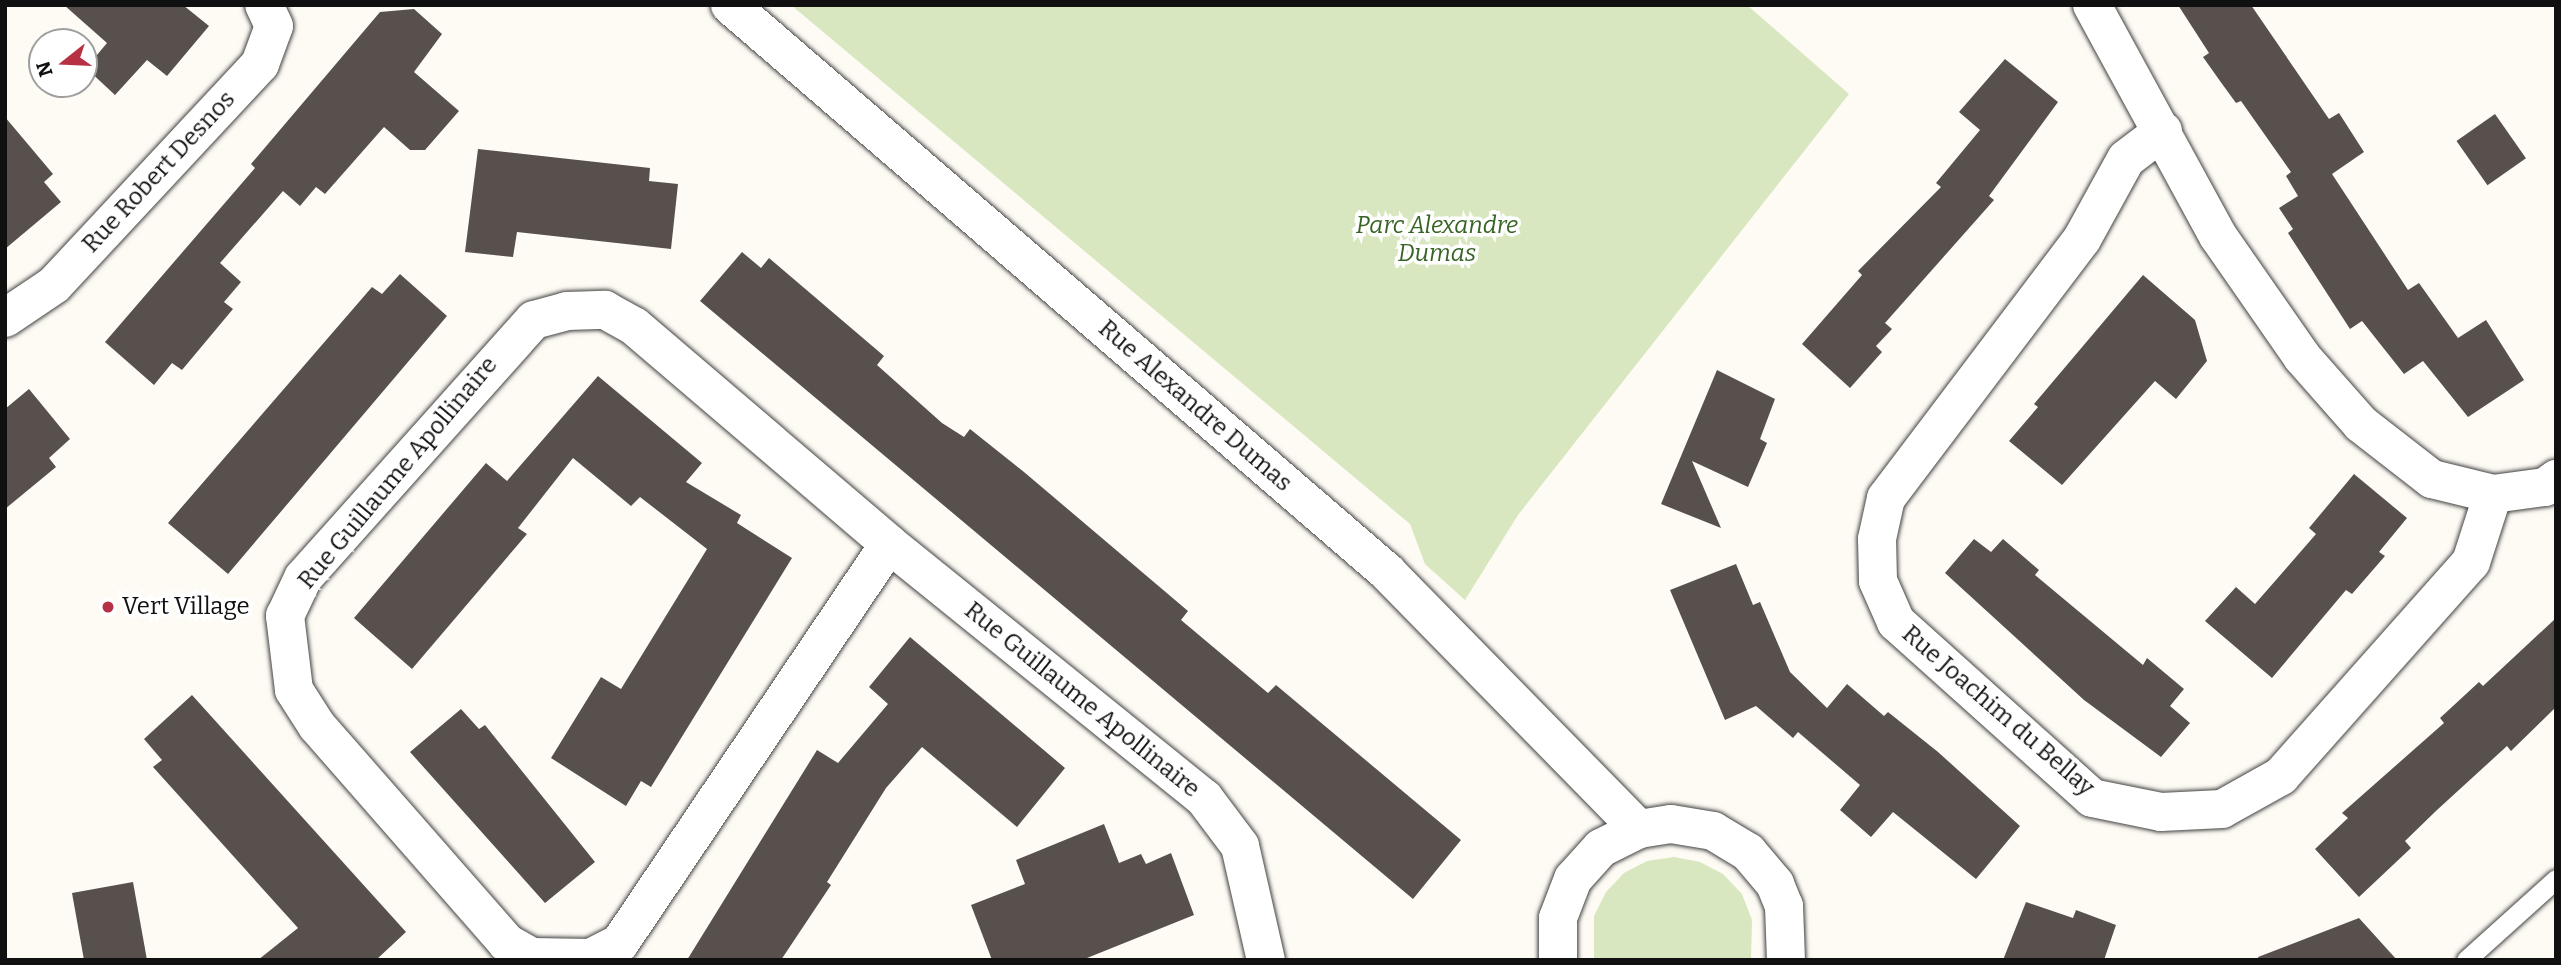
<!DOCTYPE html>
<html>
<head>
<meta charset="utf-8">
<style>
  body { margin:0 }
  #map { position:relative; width:2561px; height:965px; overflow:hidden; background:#fefbf4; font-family:Bitter,serif }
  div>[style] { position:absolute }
  .green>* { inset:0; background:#d8e7bf }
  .building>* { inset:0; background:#58504d; transform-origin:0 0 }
  .roads { filter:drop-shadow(0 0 2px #434343) drop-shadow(0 0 2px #434343) }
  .lane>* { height:19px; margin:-9.5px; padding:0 9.5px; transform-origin:9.5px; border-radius:9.5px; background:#fff }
  .street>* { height:38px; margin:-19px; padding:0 19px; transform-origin:19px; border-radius:19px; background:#fff }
  .dots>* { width:19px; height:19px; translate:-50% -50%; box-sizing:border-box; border:4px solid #fff; border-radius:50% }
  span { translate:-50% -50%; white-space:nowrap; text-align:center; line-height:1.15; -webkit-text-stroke:7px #fff; paint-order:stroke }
  .street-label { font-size:24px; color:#101010 }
  .park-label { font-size:24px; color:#376424; font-style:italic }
  .poi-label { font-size:24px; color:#101010 }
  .left { translate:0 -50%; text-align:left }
  .frame { position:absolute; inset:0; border:7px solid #101010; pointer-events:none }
  .north { position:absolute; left:28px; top:28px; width:70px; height:70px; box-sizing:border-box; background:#fff; border:2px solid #9f9f9f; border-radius:50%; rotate:252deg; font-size:19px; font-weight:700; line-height:28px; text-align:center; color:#101010 }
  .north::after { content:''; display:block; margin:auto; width:24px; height:32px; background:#b73144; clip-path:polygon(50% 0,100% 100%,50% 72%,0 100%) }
</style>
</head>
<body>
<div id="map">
  <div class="green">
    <div style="clip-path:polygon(791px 5px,1747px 5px,1849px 94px,1518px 515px,1465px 600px,1425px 564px,1410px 524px)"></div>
    <div style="clip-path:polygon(1674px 857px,1700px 862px,1723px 874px,1742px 894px,1752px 920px,1751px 960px,1594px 960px,1594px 916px,1606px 892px,1624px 873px,1647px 861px)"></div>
  </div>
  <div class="building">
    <div style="clip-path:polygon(64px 5px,183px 5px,209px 26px,167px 76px,147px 60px,115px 95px,86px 68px,107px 43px)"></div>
    <div style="clip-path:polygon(2178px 5px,2251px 5px,2329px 119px,2339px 113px,2364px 152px,2332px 174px,2408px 290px,2419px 283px,2458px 338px,2486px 320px,2524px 380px,2468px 417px,2423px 361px,2404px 374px,2362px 321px,2350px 329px,2288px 233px,2293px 229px,2279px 208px,2298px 196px,2286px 176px,2291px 172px,2241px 101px,2236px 103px,2220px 81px,2203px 57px,2209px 53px)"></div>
    <div style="clip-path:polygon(414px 9px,442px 34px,414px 72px,459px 111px,425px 150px,410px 150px,384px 127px,325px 194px,316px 187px,300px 206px,283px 191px,220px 263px,241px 282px,224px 302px,233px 309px,182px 370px,172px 363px,154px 385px,105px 342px,255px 168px,251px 164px,380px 12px)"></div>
    <div style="clip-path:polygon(2005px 59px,2058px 102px,1989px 196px,1994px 200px,1885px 323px,1892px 329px,1876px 346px,1882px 352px,1850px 388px,1802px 344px,1862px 275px,1858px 271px,1941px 187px,1936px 183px,1980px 130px,1959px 112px)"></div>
    <div style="left:2495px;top:114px;width:54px;height:47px;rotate:55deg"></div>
    <div style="clip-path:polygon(5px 117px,53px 174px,44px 182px,61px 202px,5px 249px)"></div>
    <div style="clip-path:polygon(478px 149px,650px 168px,649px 181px,678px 184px,671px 249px,517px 232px,513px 257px,465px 252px)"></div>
    <div style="clip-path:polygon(742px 252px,761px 268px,769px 258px,884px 356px,877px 365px,942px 423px,964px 437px,970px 429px,1024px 472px,1188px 611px,1181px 620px,1268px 693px,1276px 685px,1461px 840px,1413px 899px,700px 301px)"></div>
    <div style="clip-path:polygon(400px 274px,447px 316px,228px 574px,168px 523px,372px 287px,382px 294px)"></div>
    <div style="clip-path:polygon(2143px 275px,2195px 320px,2207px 361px,2176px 399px,2155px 381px,2062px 485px,2009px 441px,2038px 407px,2034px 404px)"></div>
    <div style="clip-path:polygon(1717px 370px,1775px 399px,1760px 439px,1767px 443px,1748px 487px,1692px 461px,1721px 528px,1661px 504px)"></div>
    <div style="clip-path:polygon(598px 376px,702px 463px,686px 482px,741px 515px,737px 523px,792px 558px,651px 787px,641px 781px,626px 806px,551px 758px,601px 677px,621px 689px,707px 549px,640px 497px,631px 506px,573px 458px,518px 528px,527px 534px,412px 669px,354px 618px,486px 463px,507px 481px)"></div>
    <div style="clip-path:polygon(29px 389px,70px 439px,49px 458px,56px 467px,5px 509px,5px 409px)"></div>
    <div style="clip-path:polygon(2354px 474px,2407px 518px,2379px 552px,2385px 556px,2352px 594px,2346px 590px,2272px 678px,2205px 621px,2236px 587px,2255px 604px,2316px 534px,2309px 528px)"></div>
    <div style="clip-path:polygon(1974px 539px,1991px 552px,2003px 539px,2039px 570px,2035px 575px,2143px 665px,2147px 658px,2184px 689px,2170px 706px,2190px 723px,2161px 757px,2084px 700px,1945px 573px)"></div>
    <div style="clip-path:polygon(1736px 564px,1753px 605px,1760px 602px,1790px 672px,1827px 708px,1847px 684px,1884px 716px,1888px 712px,1938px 752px,2020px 826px,1976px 879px,1893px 812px,1871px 837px,1840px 810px,1860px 785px,1798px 732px,1793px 738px,1756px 706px,1725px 720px,1670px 590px)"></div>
    <div style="clip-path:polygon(2556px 618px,2556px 707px,2511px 751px,2507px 746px,2437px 810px,2405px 841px,2411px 848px,2359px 897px,2315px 849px,2348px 818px,2342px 813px,2444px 723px,2440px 718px,2479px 682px,2483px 686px)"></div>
    <div style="clip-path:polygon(910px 637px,1065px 768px,1017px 827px,922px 747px,886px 788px,827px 882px,831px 885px,781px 960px,687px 960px,817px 750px,838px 763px,888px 704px,869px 687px)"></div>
    <div style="clip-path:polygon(192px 695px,406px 932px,376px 960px,258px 960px,298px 928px,153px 767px,162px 760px,144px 739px)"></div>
    <div style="clip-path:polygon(461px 709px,479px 729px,485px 725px,595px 862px,545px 903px,410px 752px)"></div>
    <div style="clip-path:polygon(1104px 824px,1119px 863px,1141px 854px,1146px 864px,1171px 853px,1194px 915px,1082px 960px,992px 960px,971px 905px,1025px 884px,1016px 860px)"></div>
    <div style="clip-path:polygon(133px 882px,147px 960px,84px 960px,72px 893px)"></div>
    <div style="clip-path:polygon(2026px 902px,2073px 918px,2076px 910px,2116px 925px,2104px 960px,2003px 960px)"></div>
    <div style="clip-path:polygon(2359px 918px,2397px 960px,2259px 960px,2258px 957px)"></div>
  </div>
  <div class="roads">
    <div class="lane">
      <div style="left:2466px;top:960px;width:121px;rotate:-42deg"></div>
    </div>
    <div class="street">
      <div style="left:730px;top:5px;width:868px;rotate:40.79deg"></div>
      <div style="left:1387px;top:572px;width:360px;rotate:45.6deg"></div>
      <div style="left:2092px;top:5px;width:263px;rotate:61.4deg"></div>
      <div style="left:2218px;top:236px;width:147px;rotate:55.2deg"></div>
      <div style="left:2302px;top:357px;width:89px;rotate:48.6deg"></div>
      <div style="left:2361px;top:424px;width:90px;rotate:37.8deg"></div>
      <div style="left:2432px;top:479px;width:63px;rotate:13.8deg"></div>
      <div style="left:2493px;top:494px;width:52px;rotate:-7.7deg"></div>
      <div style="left:2545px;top:487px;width:14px;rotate:-36deg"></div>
      <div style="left:2163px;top:131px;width:46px;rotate:142.9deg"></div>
      <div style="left:2126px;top:159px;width:91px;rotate:118.8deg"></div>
      <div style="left:2082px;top:239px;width:325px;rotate:127.1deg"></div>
      <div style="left:1886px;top:498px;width:42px;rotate:102.4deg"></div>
      <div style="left:1877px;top:539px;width:42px;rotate:88.6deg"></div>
      <div style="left:1878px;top:581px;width:45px;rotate:66.3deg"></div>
      <div style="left:1896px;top:622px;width:263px;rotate:41.9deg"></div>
      <div style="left:2092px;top:798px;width:70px;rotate:11.5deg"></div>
      <div style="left:2161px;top:812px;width:61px;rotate:-2.8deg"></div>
      <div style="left:2222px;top:809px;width:68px;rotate:-29.2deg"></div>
      <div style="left:2281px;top:776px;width:286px;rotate:-48.4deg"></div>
      <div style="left:2471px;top:562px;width:71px;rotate:-72.1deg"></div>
      <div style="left:5px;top:318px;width:59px;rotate:-34deg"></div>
      <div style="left:54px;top:285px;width:302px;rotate:-47deg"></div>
      <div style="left:260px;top:64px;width:40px;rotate:-69.8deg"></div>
      <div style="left:274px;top:26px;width:23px;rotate:-115deg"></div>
      <div style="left:889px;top:544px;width:481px;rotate:124deg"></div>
      <div style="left:620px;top:943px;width:33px;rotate:153deg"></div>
      <div style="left:591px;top:958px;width:59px;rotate:-179deg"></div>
      <div style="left:532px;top:957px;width:29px;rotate:-151deg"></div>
      <div style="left:507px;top:943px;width:288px;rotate:-131.2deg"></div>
      <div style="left:317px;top:726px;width:43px;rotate:-122.6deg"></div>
      <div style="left:294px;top:690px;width:75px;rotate:-96.9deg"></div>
      <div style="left:285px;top:616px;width:42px;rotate:-64.7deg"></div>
      <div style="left:303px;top:578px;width:346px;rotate:-48.2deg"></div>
      <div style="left:534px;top:320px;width:34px;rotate:-15deg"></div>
      <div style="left:567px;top:311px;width:38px;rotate:-2deg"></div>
      <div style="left:605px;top:310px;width:33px;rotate:29deg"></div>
      <div style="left:634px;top:326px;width:335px;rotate:40.5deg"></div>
      <div style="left:889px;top:544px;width:405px;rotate:38.9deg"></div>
      <div style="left:1204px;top:798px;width:60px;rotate:53.1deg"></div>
      <div style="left:1240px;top:846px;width:117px;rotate:77.2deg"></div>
      <div style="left:1558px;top:960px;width:42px;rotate:-90deg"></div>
      <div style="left:1558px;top:918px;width:42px;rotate:-69deg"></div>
      <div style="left:1573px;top:879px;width:42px;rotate:-47.9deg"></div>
      <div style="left:1601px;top:848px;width:42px;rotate:-26.6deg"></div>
      <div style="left:1639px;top:829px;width:32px;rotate:-9deg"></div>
      <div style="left:1671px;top:824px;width:43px;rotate:9.5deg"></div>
      <div style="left:1713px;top:831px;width:41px;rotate:31deg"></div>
      <div style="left:1748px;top:852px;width:42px;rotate:49.8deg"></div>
      <div style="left:1775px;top:884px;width:24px;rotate:68deg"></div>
      <div style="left:1784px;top:906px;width:54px;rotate:87.9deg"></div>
    </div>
  </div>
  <div class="dots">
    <div style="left:108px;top:607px;background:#b73144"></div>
  </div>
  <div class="street-label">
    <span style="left:159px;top:172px;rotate:-47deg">Rue Robert Desnos</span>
    <span style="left:1195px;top:406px;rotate:41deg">Rue Alexandre Dumas</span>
    <span style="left:398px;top:473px;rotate:-50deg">Rue Guillaume Apollinaire</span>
    <span style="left:1082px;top:700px;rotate:39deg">Rue Guillaume Apollinaire</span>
    <span style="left:1998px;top:711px;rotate:41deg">Rue Joachim du Bellay</span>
  </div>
  <div class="park-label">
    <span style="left:1437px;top:240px">Parc Alexandre<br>Dumas</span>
  </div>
  <div class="poi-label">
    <span class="left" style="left:122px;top:607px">Vert Village</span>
  </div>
  <div class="frame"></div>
  <div class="north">N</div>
</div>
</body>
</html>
